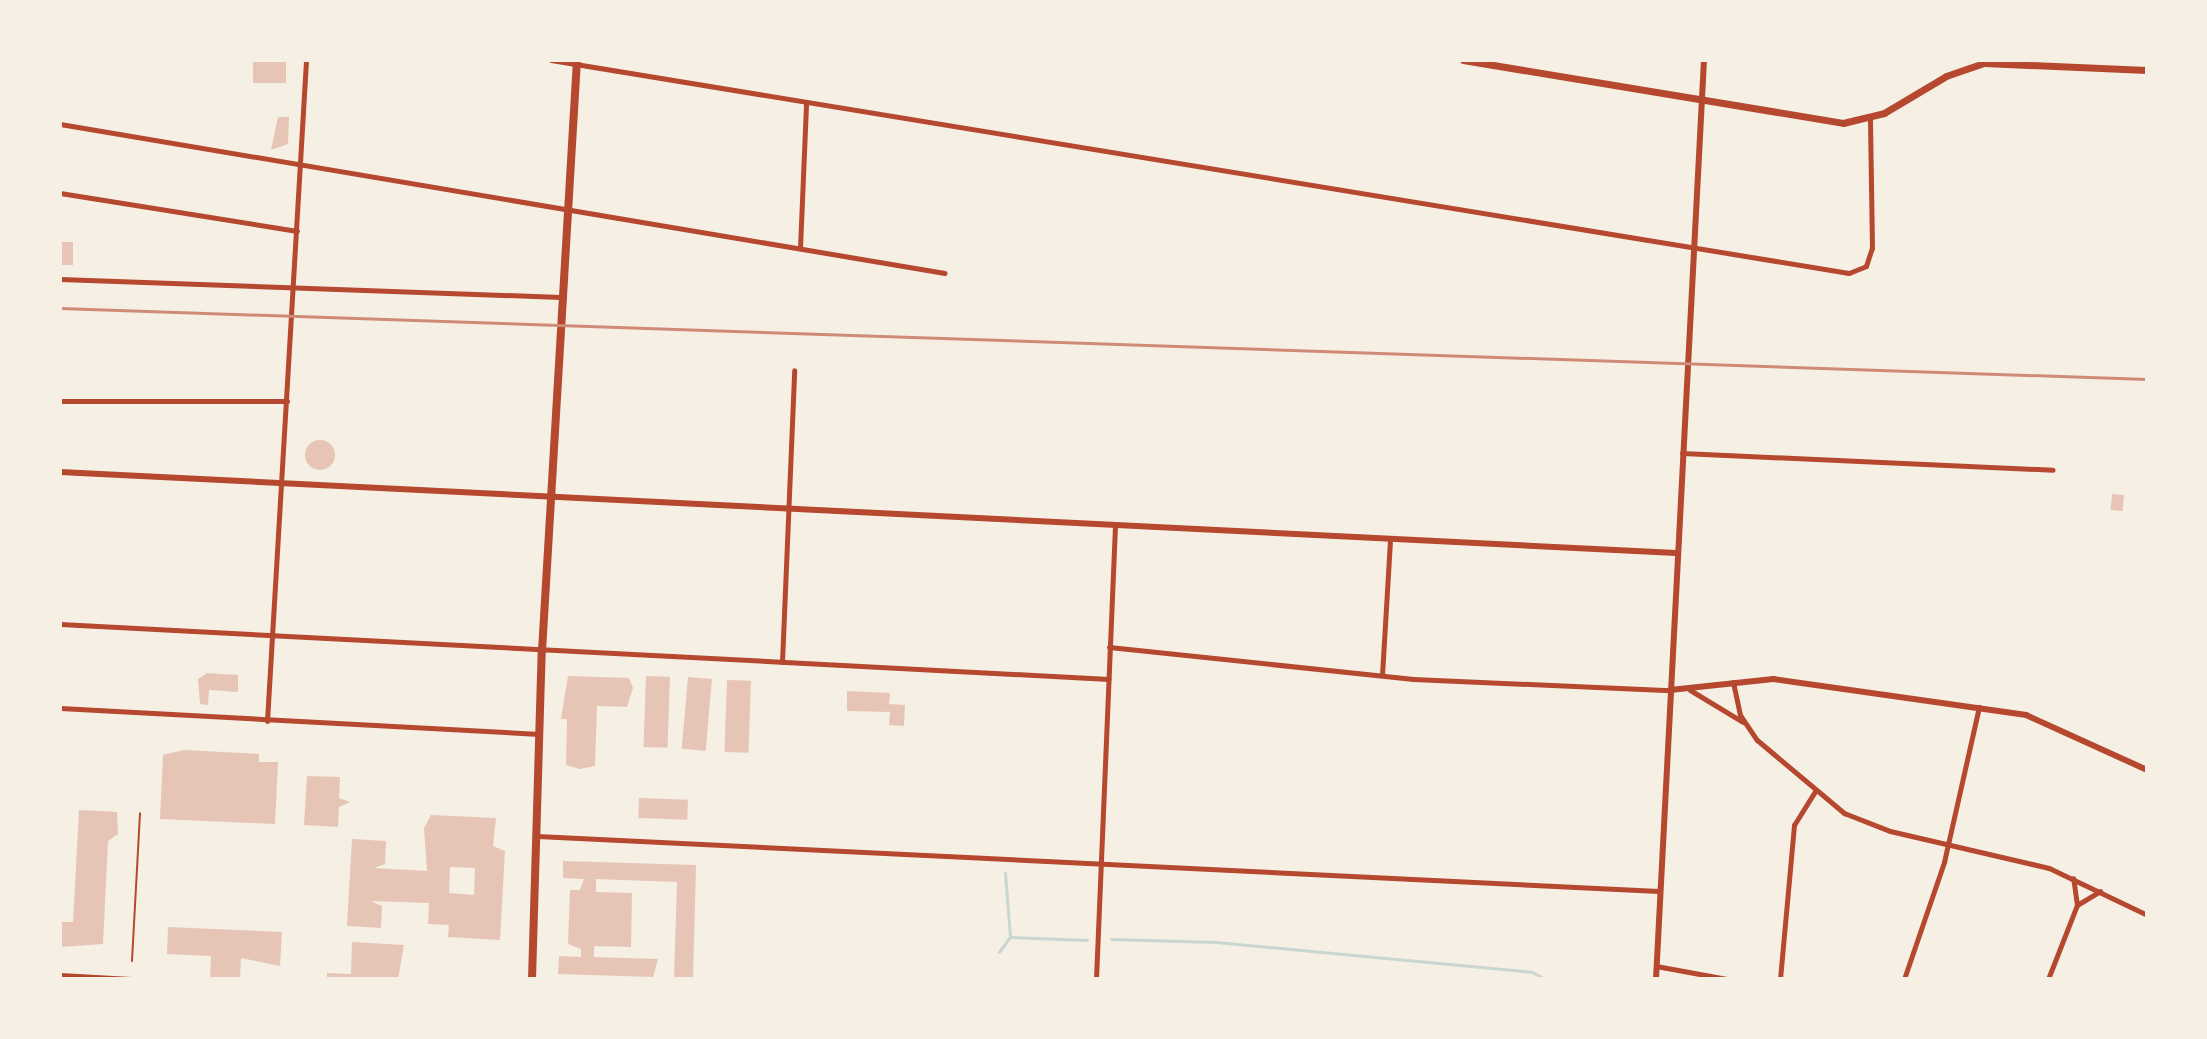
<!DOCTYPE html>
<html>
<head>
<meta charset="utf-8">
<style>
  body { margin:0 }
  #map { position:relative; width:2207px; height:1039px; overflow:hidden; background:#f6efe4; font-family:Merriweather,serif }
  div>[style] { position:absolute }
  .stream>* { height:3px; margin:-1.5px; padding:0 1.5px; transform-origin:1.5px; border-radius:1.5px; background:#c9d6d2 }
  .building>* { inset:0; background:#e6c5b7; transform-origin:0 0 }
  .round { border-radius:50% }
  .path>* { height:2px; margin:-1px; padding:0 1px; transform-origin:1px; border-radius:1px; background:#b5482f }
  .minor>* { height:5px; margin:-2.5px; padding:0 2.5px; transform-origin:2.5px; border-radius:2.5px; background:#b5482f }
  .tertiary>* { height:6px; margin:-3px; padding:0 3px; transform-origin:3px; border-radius:3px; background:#b5482f }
  .secondary>* { height:7px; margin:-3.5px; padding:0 3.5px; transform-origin:3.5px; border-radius:3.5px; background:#b5482f }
  .primary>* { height:8px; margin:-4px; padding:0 4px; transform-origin:4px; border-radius:4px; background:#b5482f }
  .rail>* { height:3px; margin:-1.5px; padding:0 1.5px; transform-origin:1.5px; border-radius:1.5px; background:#cf8b77 }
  span { translate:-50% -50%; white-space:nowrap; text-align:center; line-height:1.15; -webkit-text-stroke:6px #f6efe4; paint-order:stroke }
  .frame { position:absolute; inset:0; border:62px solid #f6efe4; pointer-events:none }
</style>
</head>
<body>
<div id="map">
  <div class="stream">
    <div style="left:1005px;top:873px;width:64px;rotate:85.5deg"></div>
    <div style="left:1010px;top:937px;width:77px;rotate:2.2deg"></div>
    <div style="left:1111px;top:939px;width:105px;rotate:1.6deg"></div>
    <div style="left:1216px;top:942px;width:317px;rotate:5.4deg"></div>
    <div style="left:1532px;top:972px;width:15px;rotate:28deg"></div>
    <div style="left:999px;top:952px;width:19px;rotate:-54deg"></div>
  </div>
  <div class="building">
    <div style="left:253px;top:60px;width:33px;height:23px"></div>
    <div style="clip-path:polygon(278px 117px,289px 117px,288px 144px,271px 150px)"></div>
    <div style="left:60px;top:242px;width:13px;height:23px"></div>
    <div class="round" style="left:305px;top:440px;width:30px;height:30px"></div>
    <div style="left:2112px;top:494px;width:12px;height:16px;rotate:5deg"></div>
    <div style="clip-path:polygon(207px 673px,238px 675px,238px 692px,209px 690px,208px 705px,200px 704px,198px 679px)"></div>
    <div style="clip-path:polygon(568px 676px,629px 678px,633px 688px,627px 707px,597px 706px,595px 766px,580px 769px,566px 765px,567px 719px,561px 719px)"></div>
    <div style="left:646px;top:676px;width:24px;height:71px;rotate:2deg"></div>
    <div style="left:688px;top:677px;width:24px;height:72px;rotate:5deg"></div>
    <div style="left:727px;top:680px;width:24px;height:72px;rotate:2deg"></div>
    <div style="clip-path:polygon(847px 691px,890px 693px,889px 704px,905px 705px,904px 726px,889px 725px,890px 712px,847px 711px)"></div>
    <div style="clip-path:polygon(184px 750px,259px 754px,259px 762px,278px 762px,275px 824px,160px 819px,163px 755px)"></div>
    <div style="clip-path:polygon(307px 776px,340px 777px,339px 798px,350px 802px,339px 807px,338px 827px,304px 825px)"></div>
    <div style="left:639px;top:798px;width:49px;height:20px;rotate:2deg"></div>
    <div style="clip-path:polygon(79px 810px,117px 812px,118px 834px,108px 841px,103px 944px,60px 947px,60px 922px,73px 922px)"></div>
    <div style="clip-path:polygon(evenodd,431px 815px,496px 818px,493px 846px,505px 851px,500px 940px,448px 937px,449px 925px,428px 924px,429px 903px,371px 901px,382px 906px,381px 928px,347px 926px,352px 839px,386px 841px,385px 864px,374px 868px,427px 871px,424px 828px,431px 815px,450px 867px,475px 868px,474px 895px,449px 893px,450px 867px)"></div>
    <div style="clip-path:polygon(563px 861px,696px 865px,693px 979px,674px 979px,677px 882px,596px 879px,596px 892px,632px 893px,631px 947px,594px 946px,594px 957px,658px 959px,653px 977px,558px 974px,559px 956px,581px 957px,581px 949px,568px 944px,570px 890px,580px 890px,584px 879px,563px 878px)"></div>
    <div style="clip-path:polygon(168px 927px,282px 932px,280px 966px,241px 958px,240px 979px,210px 979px,211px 956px,167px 954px)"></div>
    <div style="clip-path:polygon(352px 942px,404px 945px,398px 979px,327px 979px,327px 973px,351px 974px)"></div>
  </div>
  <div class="path">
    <div style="left:132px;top:961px;width:148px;rotate:-86.9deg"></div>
  </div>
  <div class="minor">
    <div style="left:551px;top:60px;width:1315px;rotate:9.32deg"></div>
    <div style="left:1849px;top:273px;width:18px;rotate:-22deg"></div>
    <div style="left:1866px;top:266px;width:19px;rotate:-72deg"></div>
    <div style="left:1872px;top:248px;width:130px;rotate:-90.9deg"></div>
    <div style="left:60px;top:124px;width:897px;rotate:9.56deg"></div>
    <div style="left:60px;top:193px;width:240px;rotate:9.1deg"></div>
    <div style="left:800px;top:248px;width:144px;rotate:-87.6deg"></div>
    <div style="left:60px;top:279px;width:501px;rotate:2.06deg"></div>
    <div style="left:60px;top:401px;width:227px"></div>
    <div style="left:1682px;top:453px;width:371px;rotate:2.6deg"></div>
    <div style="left:60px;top:624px;width:1050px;rotate:3deg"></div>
    <div style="left:1109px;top:647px;width:306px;rotate:6deg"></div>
    <div style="left:1413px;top:679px;width:257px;rotate:2.5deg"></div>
    <div style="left:782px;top:662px;width:292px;rotate:-87.6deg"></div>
    <div style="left:1382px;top:675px;width:133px;rotate:-86.6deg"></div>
    <div style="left:1733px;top:682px;width:34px;rotate:78deg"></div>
    <div style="left:1740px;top:715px;width:30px;rotate:56deg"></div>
    <div style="left:1757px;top:740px;width:114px;rotate:40deg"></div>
    <div style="left:1844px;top:813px;width:49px;rotate:21.4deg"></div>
    <div style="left:1890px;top:831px;width:163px;rotate:13.1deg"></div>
    <div style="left:2049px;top:868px;width:109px;rotate:25.6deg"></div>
    <div style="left:1690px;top:690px;width:62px;rotate:31.1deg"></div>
    <div style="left:60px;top:708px;width:480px;rotate:3.1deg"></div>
    <div style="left:267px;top:721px;width:662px;rotate:-86.62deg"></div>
    <div style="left:537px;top:836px;width:1123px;rotate:2.81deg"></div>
    <div style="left:2077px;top:905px;width:27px;rotate:-31deg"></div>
    <div style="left:1656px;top:966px;width:72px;rotate:10.4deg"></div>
    <div style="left:60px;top:975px;width:71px;rotate:3.2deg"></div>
    <div style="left:1096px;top:979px;width:452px;rotate:-87.6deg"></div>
    <div style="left:1780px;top:979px;width:155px;rotate:-84.8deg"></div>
    <div style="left:1794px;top:825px;width:39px;rotate:-58deg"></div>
    <div style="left:1904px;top:979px;width:124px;rotate:-71.1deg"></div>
    <div style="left:1944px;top:862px;width:159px;rotate:-77.3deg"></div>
    <div style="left:2048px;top:979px;width:79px;rotate:-68.6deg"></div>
    <div style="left:2077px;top:905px;width:27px;rotate:-98deg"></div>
  </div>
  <div class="tertiary">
    <div style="left:60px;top:472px;width:1618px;rotate:2.87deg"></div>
    <div style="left:1670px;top:690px;width:104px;rotate:-6.1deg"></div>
    <div style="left:1773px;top:679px;width:256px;rotate:8.1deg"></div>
    <div style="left:2026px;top:715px;width:133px;rotate:24.4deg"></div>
    <div style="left:1656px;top:979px;width:920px;rotate:-87.01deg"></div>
  </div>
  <div class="secondary">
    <div style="left:1463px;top:60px;width:385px;rotate:9.4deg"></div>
    <div style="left:1843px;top:123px;width:42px;rotate:-13.7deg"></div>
    <div style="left:1884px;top:113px;width:72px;rotate:-30.8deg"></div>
    <div style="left:1946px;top:76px;width:40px;rotate:-18.9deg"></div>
    <div style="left:1984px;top:63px;width:163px;rotate:2.5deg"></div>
  </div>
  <div class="primary">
    <div style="left:532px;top:979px;width:328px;rotate:-88.3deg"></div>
    <div style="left:542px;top:651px;width:592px;rotate:-86.61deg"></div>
  </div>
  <div class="rail">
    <div style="left:60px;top:308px;width:2088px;rotate:1.95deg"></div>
  </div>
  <div class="frame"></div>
</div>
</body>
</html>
